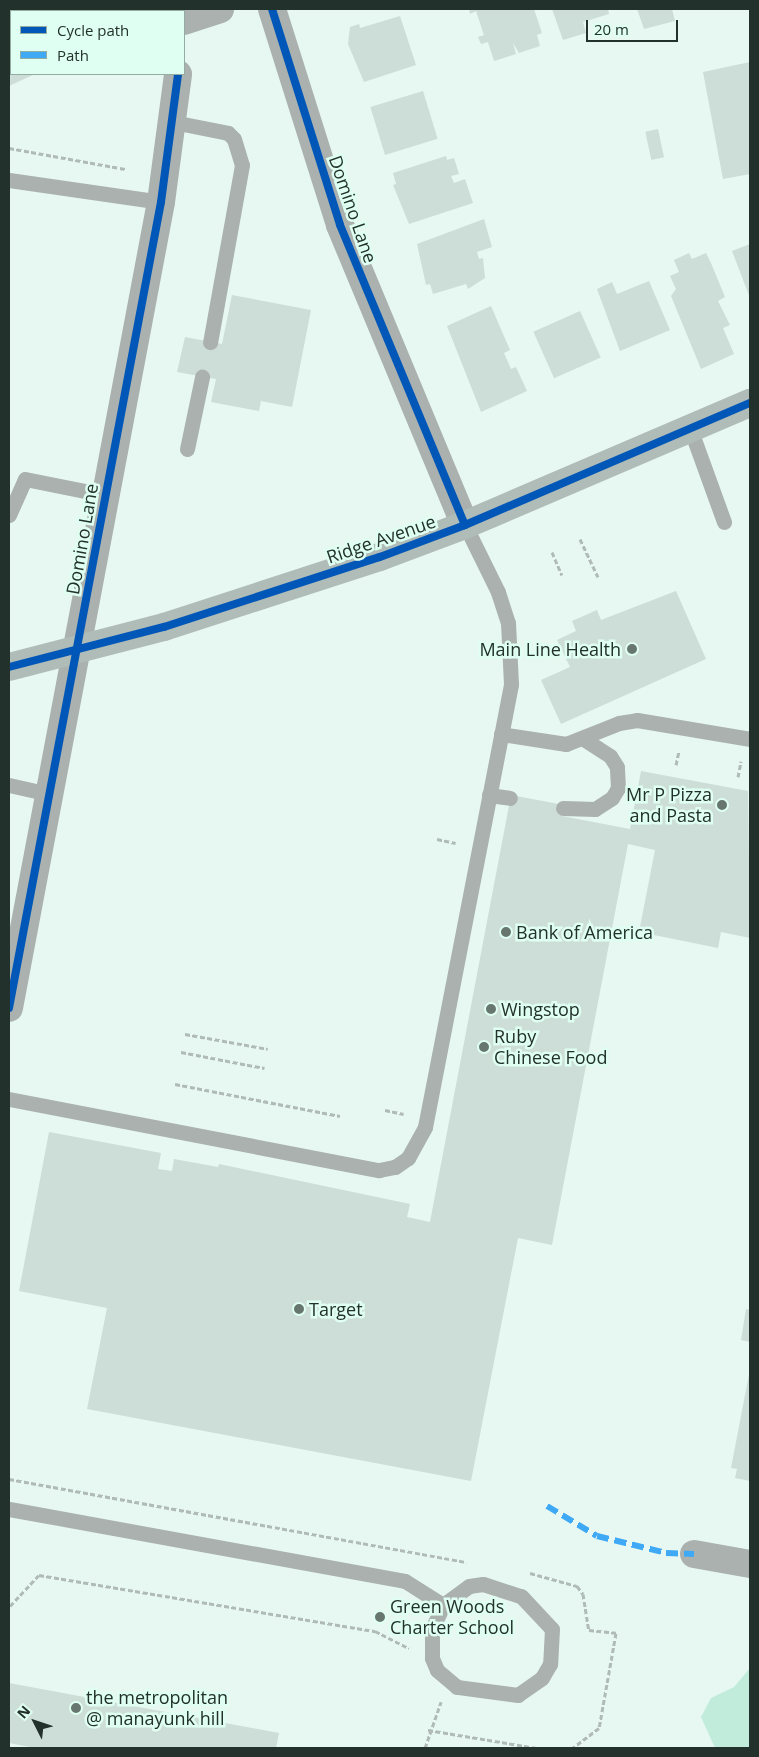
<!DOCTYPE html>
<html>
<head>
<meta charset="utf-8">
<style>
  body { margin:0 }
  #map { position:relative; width:759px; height:1757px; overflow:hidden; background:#e6f8f1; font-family:"Open Sans",sans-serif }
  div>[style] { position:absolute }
  .green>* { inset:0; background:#c1ecdc }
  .building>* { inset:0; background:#cdddd7; transform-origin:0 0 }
  .path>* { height:3px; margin-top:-1.5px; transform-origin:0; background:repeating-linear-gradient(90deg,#b0bab6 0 5px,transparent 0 7.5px) }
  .service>* { height:15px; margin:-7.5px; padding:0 7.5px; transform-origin:7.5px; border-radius:7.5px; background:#aab1af }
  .minor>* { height:28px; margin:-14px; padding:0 14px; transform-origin:14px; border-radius:14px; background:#aab1af }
  .secondary>* { height:28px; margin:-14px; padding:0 14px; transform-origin:14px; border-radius:14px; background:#b0bcb7 }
  .quiet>* { height:6px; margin-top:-3px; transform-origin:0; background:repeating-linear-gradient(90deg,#3fa9f5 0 12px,transparent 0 18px) }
  .cycleway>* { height:8px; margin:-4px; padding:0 4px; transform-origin:4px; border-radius:4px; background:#0057b8 }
  .dots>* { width:14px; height:14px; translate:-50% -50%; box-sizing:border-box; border:2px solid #dffff2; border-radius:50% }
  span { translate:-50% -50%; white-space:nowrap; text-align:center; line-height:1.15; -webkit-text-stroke:5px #dffff2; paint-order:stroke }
  .street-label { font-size:18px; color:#22312b }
  .poi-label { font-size:18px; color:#22312b }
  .right { translate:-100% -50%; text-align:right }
  .left { translate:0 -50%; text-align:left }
  .frame { position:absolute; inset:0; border:10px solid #22312b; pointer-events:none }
  .legend { position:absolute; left:10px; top:10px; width:175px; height:65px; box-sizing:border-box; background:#dffff2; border:1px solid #93ada2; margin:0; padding:6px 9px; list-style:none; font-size:15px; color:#22312b }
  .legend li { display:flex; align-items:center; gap:10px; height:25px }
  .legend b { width:25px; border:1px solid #93ada2 }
  .north { position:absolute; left:10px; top:1697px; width:50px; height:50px; -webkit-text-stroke:4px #dffff2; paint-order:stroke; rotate:311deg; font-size:14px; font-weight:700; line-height:20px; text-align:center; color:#22312b }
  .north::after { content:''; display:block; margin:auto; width:18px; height:22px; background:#22312b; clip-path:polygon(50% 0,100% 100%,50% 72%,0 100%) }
  .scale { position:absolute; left:586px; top:20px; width:92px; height:22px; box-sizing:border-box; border:2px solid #22312b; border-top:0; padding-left:6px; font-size:15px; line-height:18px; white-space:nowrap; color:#22312b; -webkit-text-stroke:4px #dffff2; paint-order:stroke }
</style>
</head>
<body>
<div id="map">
  <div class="green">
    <div style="clip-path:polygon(750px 1668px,750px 1748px,715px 1748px,701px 1717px,711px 1698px,734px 1687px)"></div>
  </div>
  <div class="building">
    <div style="clip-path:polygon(9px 9px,22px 11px,11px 11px,11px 74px,35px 74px,9px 86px)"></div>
    <div style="clip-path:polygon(469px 9px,534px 9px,542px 33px,537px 35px,540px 46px,519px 53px,513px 43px,516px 54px,494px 61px,488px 42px,481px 44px,478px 37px,484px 35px,476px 11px,470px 14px)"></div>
    <div style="clip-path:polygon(552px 9px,608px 9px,609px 14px,583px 22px,586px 33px,563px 40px)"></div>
    <div style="clip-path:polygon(637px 9px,672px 9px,675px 21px,644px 29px)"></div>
    <div style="clip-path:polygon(400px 16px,416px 65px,364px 82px,348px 44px,350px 27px,359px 24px,360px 28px)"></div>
    <div style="clip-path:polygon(750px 62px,750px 174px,723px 179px,703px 72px)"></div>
    <div style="left:423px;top:91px;width:50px;height:55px;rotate:73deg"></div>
    <div style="left:658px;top:129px;width:29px;height:13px;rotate:78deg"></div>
    <div style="clip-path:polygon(446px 156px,447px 160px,454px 158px,459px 174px,451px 176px,454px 183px,465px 179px,473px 203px,409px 224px,393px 185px,396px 184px,393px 173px)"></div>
    <div style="clip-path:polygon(484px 219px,492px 247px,477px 252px,479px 259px,483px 258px,485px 278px,468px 289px,466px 284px,433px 294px,430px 284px,426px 285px,417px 244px)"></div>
    <div style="clip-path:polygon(750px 244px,750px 298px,732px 251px)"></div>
    <div style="clip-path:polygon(689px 253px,692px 259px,706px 253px,711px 263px,725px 297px,718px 301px,730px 325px,723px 328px,734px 354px,701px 369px,671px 296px,676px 289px,670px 276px,679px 272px,674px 260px)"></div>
    <div style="clip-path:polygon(649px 281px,670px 330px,620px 351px,597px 289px,612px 282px,617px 294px)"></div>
    <div style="clip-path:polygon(232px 295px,311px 310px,292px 407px,261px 401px,259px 411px,211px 402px,216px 379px,177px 372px,185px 337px,222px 344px)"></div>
    <div style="clip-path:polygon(491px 306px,510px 350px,504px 353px,511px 369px,516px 367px,527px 391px,481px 412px,447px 326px)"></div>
    <div style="left:580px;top:311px;width:51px;height:51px;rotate:66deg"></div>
    <div style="clip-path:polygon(676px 591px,706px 659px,561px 724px,541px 680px,570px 667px,557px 640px,576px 631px,572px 621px,597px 610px,601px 620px)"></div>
    <div style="clip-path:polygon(641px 771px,748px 791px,750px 938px,721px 932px,718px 948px,639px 932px,655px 850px,628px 844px,552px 1245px,518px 1238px,471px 1481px,87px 1409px,107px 1308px,19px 1291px,49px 1132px,161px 1153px,158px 1169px,172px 1171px,174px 1159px,218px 1167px,219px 1164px,410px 1204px,407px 1217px,430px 1222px,511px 795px,564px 805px,562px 816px,630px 829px)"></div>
    <div style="clip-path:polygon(746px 1309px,750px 1310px,750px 1342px,741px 1340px)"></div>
    <div style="clip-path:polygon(750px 1369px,750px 1481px,735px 1478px,737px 1469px,731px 1468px)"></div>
    <div style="clip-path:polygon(9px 1683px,279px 1733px,276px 1748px,35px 1748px,9px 1743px)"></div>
  </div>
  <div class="path">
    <div style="left:9px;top:148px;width:118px;rotate:10.3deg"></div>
    <div style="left:580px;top:539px;width:42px;rotate:64.7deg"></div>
    <div style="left:552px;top:552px;width:25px;rotate:67deg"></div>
    <div style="left:676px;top:765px;width:14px;rotate:-78deg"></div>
    <div style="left:738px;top:777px;width:16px;rotate:-79deg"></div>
    <div style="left:437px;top:839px;width:19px;rotate:12deg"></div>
    <div style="left:185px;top:1034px;width:84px;rotate:10.2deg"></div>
    <div style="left:181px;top:1052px;width:85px;rotate:10.9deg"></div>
    <div style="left:175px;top:1084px;width:168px;rotate:11deg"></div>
    <div style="left:385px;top:1110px;width:19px;rotate:12deg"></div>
    <div style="left:9px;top:1479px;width:465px;rotate:10.3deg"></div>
    <div style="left:530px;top:1573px;width:49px;rotate:15.5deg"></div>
    <div style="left:577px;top:1586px;width:10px;rotate:53deg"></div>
    <div style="left:583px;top:1594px;width:36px;rotate:81deg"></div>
    <div style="left:589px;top:1630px;width:27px;rotate:6deg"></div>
    <div style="left:616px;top:1633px;width:97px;rotate:100.1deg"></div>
    <div style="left:599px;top:1728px;width:34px;rotate:143deg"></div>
    <div style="left:10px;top:1606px;width:42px;rotate:-46.9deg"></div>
    <div style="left:39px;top:1575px;width:341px;rotate:9.5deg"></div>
    <div style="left:375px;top:1631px;width:38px;rotate:27deg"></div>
    <div style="left:428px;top:1730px;width:110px;rotate:9.4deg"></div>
    <div style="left:425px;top:1748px;width:49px;rotate:-70.8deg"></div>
  </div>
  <div class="service">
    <div style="left:173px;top:122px;width:56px;rotate:11.3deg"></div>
    <div style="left:228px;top:133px;width:8px;rotate:45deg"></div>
    <div style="left:234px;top:139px;width:27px;rotate:73deg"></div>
    <div style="left:242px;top:165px;width:180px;rotate:100.2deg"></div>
    <div style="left:9px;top:180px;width:154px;rotate:8.2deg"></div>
    <div style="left:690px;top:428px;width:100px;rotate:70.1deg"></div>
    <div style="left:187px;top:449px;width:74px;rotate:-78.2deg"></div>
    <div style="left:9px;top:515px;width:39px;rotate:-66deg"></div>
    <div style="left:25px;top:479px;width:82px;rotate:11.3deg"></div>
    <div style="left:501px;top:734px;width:66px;rotate:8.7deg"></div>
    <div style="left:566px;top:744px;width:57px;rotate:-21.6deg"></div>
    <div style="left:619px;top:723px;width:18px;rotate:-9deg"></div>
    <div style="left:637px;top:720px;width:115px;rotate:9.5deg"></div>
    <div style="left:9px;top:785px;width:41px;rotate:12.7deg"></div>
    <div style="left:489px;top:795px;width:21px;rotate:8deg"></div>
    <div style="left:563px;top:808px;width:32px;rotate:2deg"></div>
    <div style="left:595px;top:809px;width:20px;rotate:-33deg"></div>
    <div style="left:612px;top:798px;width:12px;rotate:-59deg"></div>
    <div style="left:618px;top:788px;width:21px;rotate:-93deg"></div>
    <div style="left:617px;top:767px;width:13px;rotate:-122deg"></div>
    <div style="left:610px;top:756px;width:31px;rotate:-147deg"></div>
    <div style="left:9px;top:1099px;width:377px;rotate:10.9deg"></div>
    <div style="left:379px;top:1170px;width:16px;rotate:-11deg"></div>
    <div style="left:395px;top:1167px;width:16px;rotate:-35deg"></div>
    <div style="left:408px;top:1158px;width:35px;rotate:-61deg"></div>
    <div style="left:425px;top:1127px;width:451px;rotate:-79deg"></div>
    <div style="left:511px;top:684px;width:61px;rotate:-92.8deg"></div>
    <div style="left:508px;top:623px;width:33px;rotate:-108deg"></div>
    <div style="left:498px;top:592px;width:75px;rotate:-116.2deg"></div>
    <div style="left:9px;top:1509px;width:402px;rotate:10.3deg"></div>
    <div style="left:405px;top:1581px;width:45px;rotate:32.3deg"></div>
    <div style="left:483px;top:1584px;width:40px;rotate:18deg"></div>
    <div style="left:521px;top:1596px;width:45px;rotate:46.8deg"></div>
    <div style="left:552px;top:1629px;width:35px;rotate:93deg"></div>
    <div style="left:550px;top:1664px;width:16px;rotate:120deg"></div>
    <div style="left:542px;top:1678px;width:29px;rotate:145deg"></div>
    <div style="left:518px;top:1695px;width:62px;rotate:-172.5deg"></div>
    <div style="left:457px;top:1687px;width:26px;rotate:-140deg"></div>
    <div style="left:437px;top:1670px;width:13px;rotate:-113deg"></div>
    <div style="left:432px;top:1658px;width:29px;rotate:-90deg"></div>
    <div style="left:432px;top:1629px;width:26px;rotate:-65deg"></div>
    <div style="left:443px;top:1605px;width:32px;rotate:-36deg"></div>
    <div style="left:469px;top:1586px;width:14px;rotate:-8deg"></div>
  </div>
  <div class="minor">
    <div style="left:272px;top:9px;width:226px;rotate:72.5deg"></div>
    <div style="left:340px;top:225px;width:325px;rotate:67.4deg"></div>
    <div style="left:184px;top:21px;width:38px;rotate:-18deg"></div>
    <div style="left:9px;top:1008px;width:820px;rotate:-79.32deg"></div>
    <div style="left:161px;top:202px;width:129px;rotate:-82.4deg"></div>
    <div style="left:694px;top:1554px;width:57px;rotate:10.1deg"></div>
  </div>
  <div class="secondary">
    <div style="left:9px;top:667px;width:160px;rotate:-14.5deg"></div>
    <div style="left:164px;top:627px;width:227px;rotate:-18deg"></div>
    <div style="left:380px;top:557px;width:91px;rotate:-20.6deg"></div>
    <div style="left:465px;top:525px;width:310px;rotate:-23.2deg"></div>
  </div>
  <div class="quiet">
    <div style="left:547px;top:1506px;width:58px;rotate:31deg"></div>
    <div style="left:597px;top:1536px;width:71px;rotate:13.8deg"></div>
    <div style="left:666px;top:1553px;width:28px;rotate:2deg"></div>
  </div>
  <div class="cycleway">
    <div style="left:272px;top:9px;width:226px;rotate:72.5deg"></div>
    <div style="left:340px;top:225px;width:325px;rotate:67.4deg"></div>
    <div style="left:9px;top:667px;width:160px;rotate:-14.5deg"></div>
    <div style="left:164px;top:627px;width:227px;rotate:-18deg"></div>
    <div style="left:380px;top:557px;width:91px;rotate:-20.6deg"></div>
    <div style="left:465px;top:525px;width:310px;rotate:-23.2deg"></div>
    <div style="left:9px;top:1008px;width:820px;rotate:-79.32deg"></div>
    <div style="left:161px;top:202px;width:129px;rotate:-82.4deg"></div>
  </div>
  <div class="dots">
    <div style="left:632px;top:649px;background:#677770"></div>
    <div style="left:722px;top:805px;background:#677770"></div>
    <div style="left:506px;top:932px;background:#677770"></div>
    <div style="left:491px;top:1009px;background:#677770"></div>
    <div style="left:484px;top:1047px;background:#677770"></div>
    <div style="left:299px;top:1309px;background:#677770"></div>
    <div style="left:380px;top:1617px;background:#677770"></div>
    <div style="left:76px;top:1708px;background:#677770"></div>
  </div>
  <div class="street-label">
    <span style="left:353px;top:209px;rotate:71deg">Domino Lane</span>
    <span style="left:82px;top:539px;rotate:-80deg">Domino Lane</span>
    <span style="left:381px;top:539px;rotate:-19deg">Ridge Avenue</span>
  </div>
  <div class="poi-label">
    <span class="right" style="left:621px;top:649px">Main Line Health</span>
    <span class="right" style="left:712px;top:805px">Mr P Pizza<br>and Pasta</span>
    <span class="left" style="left:516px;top:932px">Bank of America</span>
    <span class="left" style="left:501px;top:1009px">Wingstop</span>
    <span class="left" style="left:494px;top:1047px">Ruby<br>Chinese Food</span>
    <span class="left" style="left:309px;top:1309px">Target</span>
    <span class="left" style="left:390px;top:1617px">Green Woods<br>Charter School</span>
    <span class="left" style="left:86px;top:1708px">the metropolitan<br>@ manayunk hill</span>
  </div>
  <div class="frame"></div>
  <ul class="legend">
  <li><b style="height:6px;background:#0057b8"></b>Cycle path</li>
  <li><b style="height:6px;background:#3fa9f5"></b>Path</li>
  </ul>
  <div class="north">N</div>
  <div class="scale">20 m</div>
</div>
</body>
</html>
